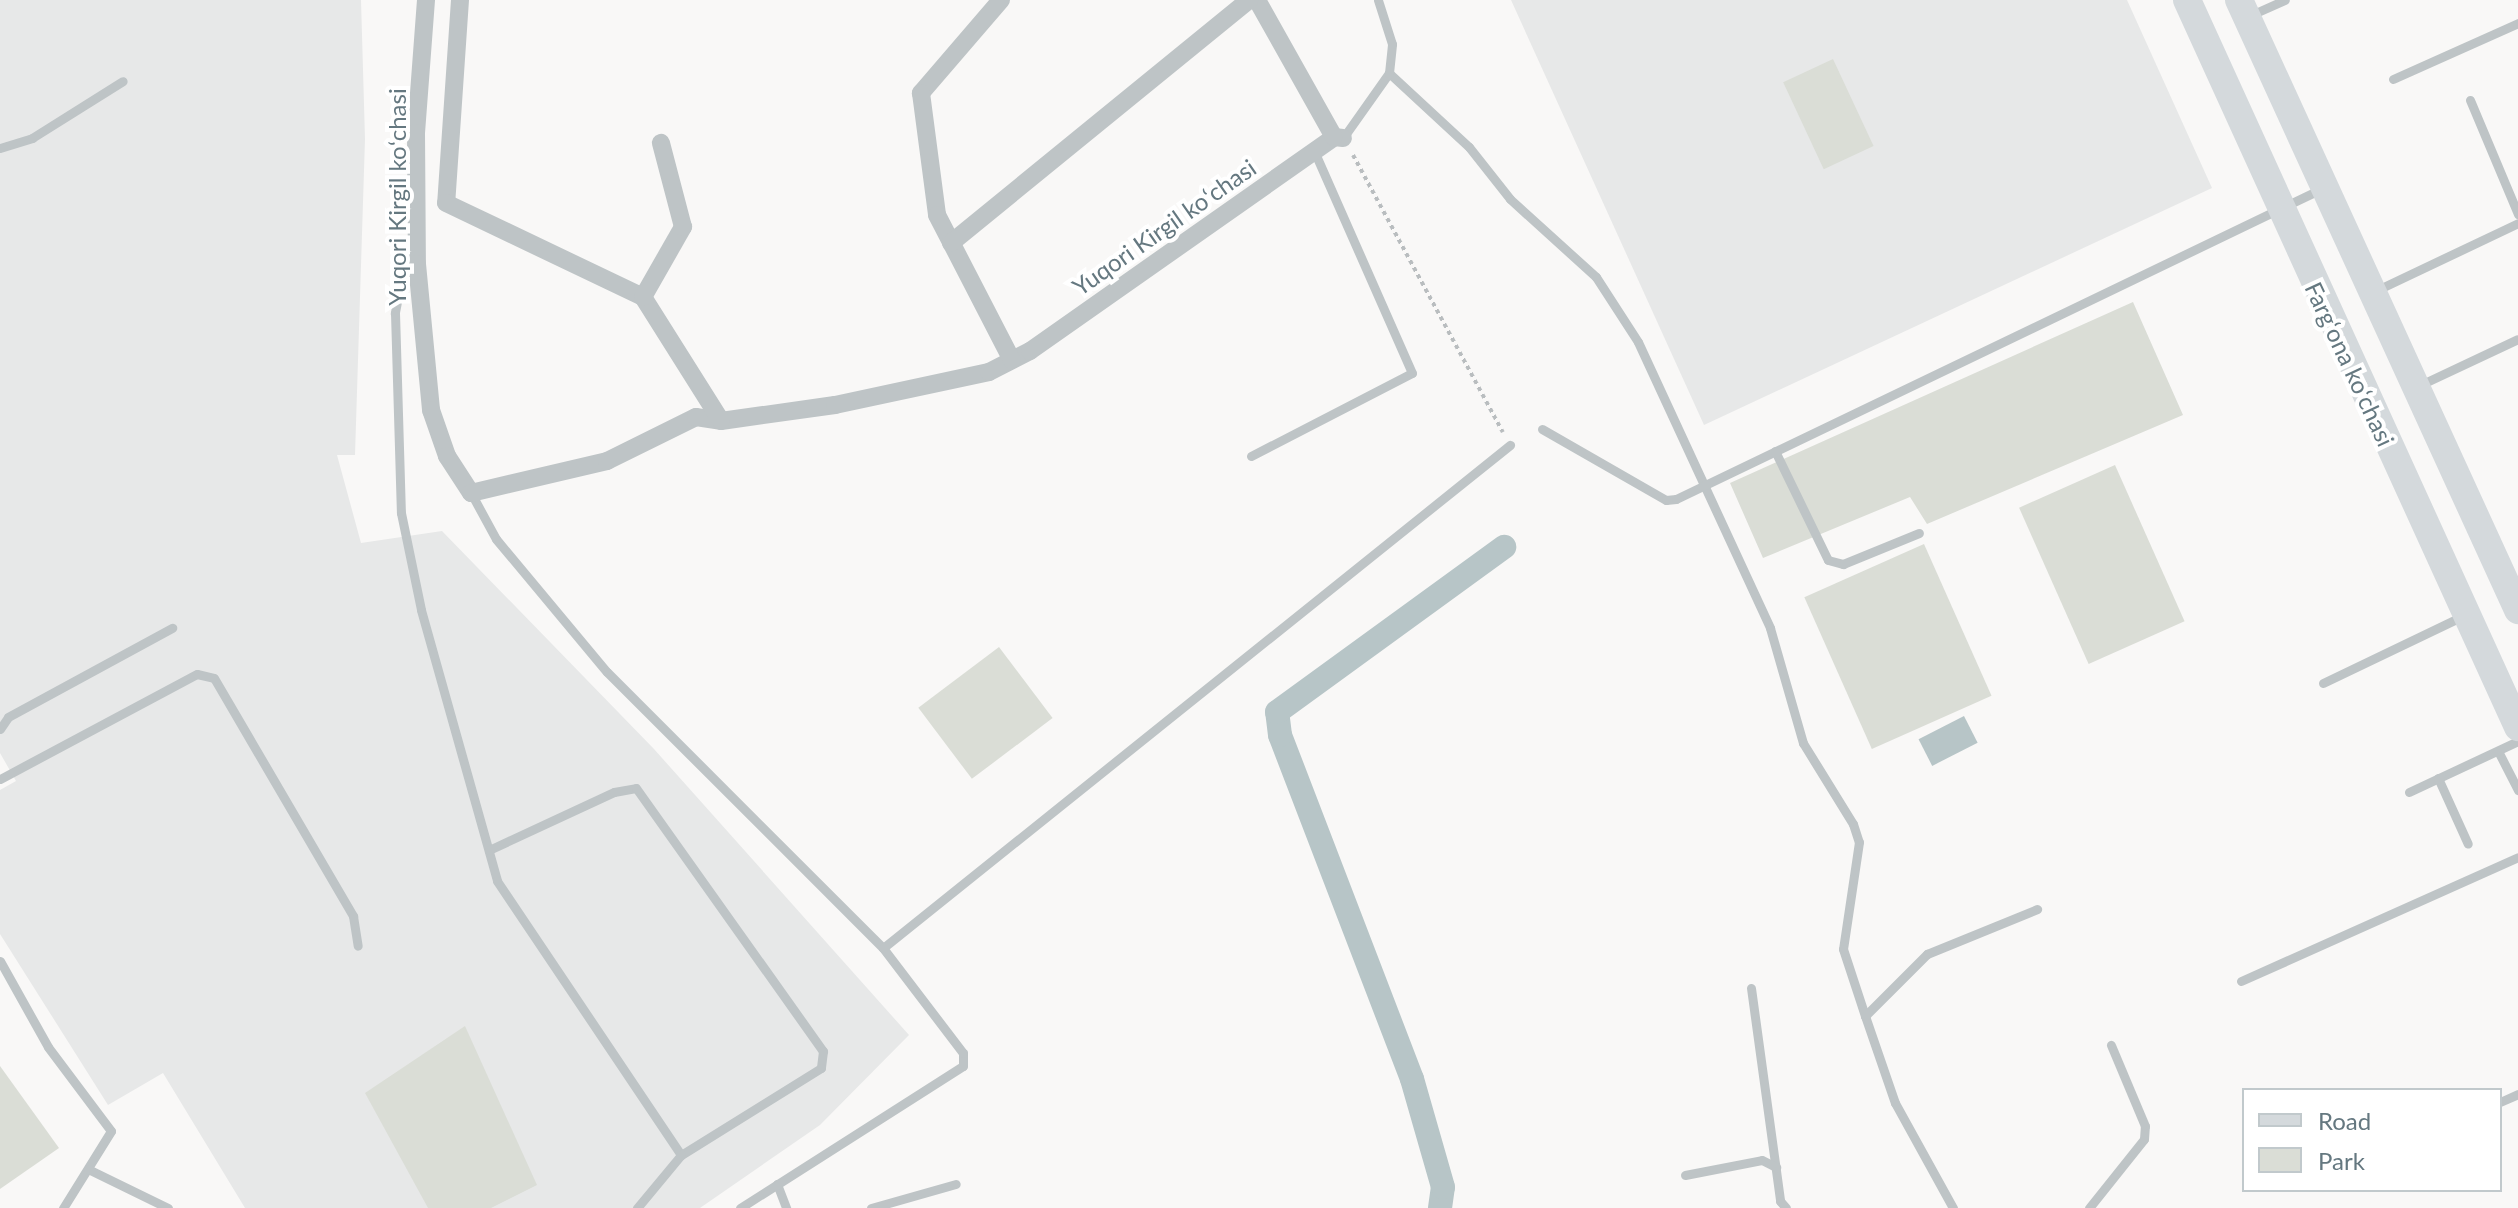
<!DOCTYPE html>
<html>
<head>
<meta charset="utf-8">
<style>
  body { margin:0 }
  #map { position:relative; width:2518px; height:1208px; overflow:hidden; background:#f9f8f7; font-family:Lato,sans-serif }
  div>[style] { position:absolute }
  .built>* { inset:0; background:#e7e8e8 }
  .green>* { inset:0; background:#daddd6; transform-origin:0 0 }
  .water>* { inset:0; background:#b7c5c7; transform-origin:0 0 }
  .canal>* { height:24px; margin:-12px; padding:0 12px; transform-origin:12px; border-radius:12px; background:#b7c5c7 }
  .path>* { height:4px; margin-top:-2px; transform-origin:0; background:repeating-linear-gradient(90deg,#b9bdbf 0 4px,transparent 0 8px) }
  .service>* { height:9px; margin:-4.5px; padding:0 4.5px; transform-origin:4.5px; border-radius:4.5px; background:#bec4c6 }
  .minor>* { height:18px; margin:-9px; padding:0 9px; transform-origin:9px; border-radius:9px; background:#bec4c6 }
  .primary>* { height:28px; margin:-14px; padding:0 14px; transform-origin:14px; border-radius:14px; background:#d4d9dc }
  span { translate:-50% -50%; white-space:nowrap; text-align:center; line-height:1.15; -webkit-text-stroke:8px #fff; paint-order:stroke }
  .street-label { font-size:24px; color:#657880 }
  .legend { position:absolute; left:2242px; top:1088px; width:260px; height:104px; box-sizing:border-box; background:#fff; border:2px solid #c1c9cc; margin:0; padding:10px 14px; list-style:none; font-size:24px; color:#657880 }
  .legend li { display:flex; align-items:center; gap:16px; height:40px }
  .legend b { width:40px; border:2px solid #c1c9cc }
</style>
</head>
<body>
<div id="map">
  <div class="built">
    <div style="clip-path:polygon(0 0,361px 0,365px 139px,355px 455px,337px 455px,361px 543px,442px 531px,654px 749px,909px 1035px,820px 1125px,700px 1208px,245px 1208px,163px 1073px,108px 1105px,0 934px,0 790px,16px 781px,0 753px)"></div>
    <div style="clip-path:polygon(1511px 0,2127px 0,2212px 188px,1704px 425px)"></div>
  </div>
  <div class="green">
    <div style="left:1833px;top:59px;width:96px;height:55px;rotate:65deg"></div>
    <div style="clip-path:polygon(2133px 302px,2183px 415px,1927px 524px,1910px 497px,1763px 558px,1730px 483px)"></div>
    <div style="left:2115px;top:465px;width:171px;height:105px;rotate:66deg"></div>
    <div style="left:1924px;top:544px;width:166px;height:131px;rotate:66deg"></div>
    <div style="left:999px;top:647px;width:89px;height:101px;rotate:53deg"></div>
    <div style="clip-path:polygon(465px 1026px,537px 1185px,491px 1208px,428px 1208px,365px 1093px)"></div>
    <div style="clip-path:polygon(0 1066px,59px 1148px,0 1189px)"></div>
  </div>
  <div class="water">
    <div style="left:1964px;top:716px;width:30px;height:51px;rotate:63deg"></div>
  </div>
  <div class="canal">
    <div style="left:1440px;top:1208px;width:21px;rotate:-82deg"></div>
    <div style="left:1443px;top:1187px;width:112px;rotate:-106deg"></div>
    <div style="left:1412px;top:1079px;width:368px;rotate:-111deg"></div>
    <div style="left:1280px;top:735px;width:23px;rotate:-97deg"></div>
    <div style="left:1277px;top:712px;width:281px;rotate:-36deg"></div>
  </div>
  <div class="path">
    <div style="left:1353px;top:155px;width:315px;rotate:61.6deg"></div>
  </div>
  <div class="service">
    <div style="left:2251px;top:15px;width:37px;rotate:-24deg"></div>
    <div style="left:1389px;top:73px;width:109px;rotate:42.8deg"></div>
    <div style="left:1469px;top:147px;width:66px;rotate:51.7deg"></div>
    <div style="left:1510px;top:199px;width:116px;rotate:42.2deg"></div>
    <div style="left:1596px;top:277px;width:77px;rotate:57.1deg"></div>
    <div style="left:1638px;top:342px;width:315px;rotate:65.2deg"></div>
    <div style="left:1770px;top:628px;width:120px;rotate:74deg"></div>
    <div style="left:1803px;top:743px;width:95px;rotate:58.3deg"></div>
    <div style="left:1853px;top:824px;width:19px;rotate:72deg"></div>
    <div style="left:1859px;top:842px;width:108px;rotate:98.5deg"></div>
    <div style="left:1843px;top:949px;width:71px;rotate:71.8deg"></div>
    <div style="left:2393px;top:79px;width:137px;rotate:-24.1deg"></div>
    <div style="left:2470px;top:100px;width:124px;rotate:67.2deg"></div>
    <div style="left:1343px;top:138px;width:80px;rotate:-54.7deg"></div>
    <div style="left:1389px;top:73px;width:29px;rotate:-84deg"></div>
    <div style="left:1392px;top:44px;width:46px;rotate:-107.7deg"></div>
    <div style="left:0;top:148px;width:34px;rotate:-17deg"></div>
    <div style="left:32px;top:138px;width:107px;rotate:-32.1deg"></div>
    <div style="left:417px;top:264px;width:19px;rotate:141deg"></div>
    <div style="left:402px;top:276px;width:38px;rotate:101deg"></div>
    <div style="left:395px;top:313px;width:200px;rotate:88.3deg"></div>
    <div style="left:401px;top:513px;width:99px;rotate:78.3deg"></div>
    <div style="left:421px;top:610px;width:281px;rotate:74.3deg"></div>
    <div style="left:497px;top:881px;width:330px;rotate:56.1deg"></div>
    <div style="left:2375px;top:291px;width:158px;rotate:-25.4deg"></div>
    <div style="left:2418px;top:386px;width:110px;rotate:-25.2deg"></div>
    <div style="left:1542px;top:429px;width:143px;rotate:29.8deg"></div>
    <div style="left:1666px;top:500px;width:10px;rotate:-6deg"></div>
    <div style="left:1676px;top:499px;width:716px;rotate:-25.67deg"></div>
    <div style="left:1775px;top:451px;width:121px;rotate:64.1deg"></div>
    <div style="left:1828px;top:560px;width:16px;rotate:15deg"></div>
    <div style="left:1843px;top:564px;width:82px;rotate:-22.2deg"></div>
    <div style="left:1251px;top:456px;width:181px;rotate:-27.3deg"></div>
    <div style="left:1412px;top:373px;width:243px;rotate:-113.8deg"></div>
    <div style="left:471px;top:493px;width:52px;rotate:61.5deg"></div>
    <div style="left:496px;top:539px;width:173px;rotate:50.2deg"></div>
    <div style="left:607px;top:672px;width:390px;rotate:45deg"></div>
    <div style="left:2323px;top:683px;width:157px;rotate:-25.6deg"></div>
    <div style="left:0;top:729px;width:14px;rotate:-56deg"></div>
    <div style="left:8px;top:717px;width:187px;rotate:-28.5deg"></div>
    <div style="left:2498px;top:751px;width:44px;rotate:62.9deg"></div>
    <div style="left:2438px;top:778px;width:72px;rotate:65.6deg"></div>
    <div style="left:0;top:779px;width:223px;rotate:-28.1deg"></div>
    <div style="left:197px;top:674px;width:17px;rotate:13deg"></div>
    <div style="left:214px;top:678px;width:276px;rotate:59.7deg"></div>
    <div style="left:353px;top:916px;width:30px;rotate:81deg"></div>
    <div style="left:2409px;top:792px;width:120px;rotate:-25.1deg"></div>
    <div style="left:489px;top:850px;width:138px;rotate:-24.9deg"></div>
    <div style="left:614px;top:792px;width:22px;rotate:-10deg"></div>
    <div style="left:636px;top:788px;width:323px;rotate:54.6deg"></div>
    <div style="left:823px;top:1051px;width:17px;rotate:97deg"></div>
    <div style="left:821px;top:1068px;width:165px;rotate:148.1deg"></div>
    <div style="left:681px;top:1155px;width:69px;rotate:129.7deg"></div>
    <div style="left:0;top:961px;width:98px;rotate:60.8deg"></div>
    <div style="left:48px;top:1047px;width:105px;rotate:53.1deg"></div>
    <div style="left:111px;top:1131px;width:91px;rotate:121.9deg"></div>
    <div style="left:2241px;top:981px;width:303px;rotate:-24.1deg"></div>
    <div style="left:1751px;top:988px;width:215px;rotate:82.2deg"></div>
    <div style="left:1780px;top:1201px;width:9px;rotate:49deg"></div>
    <div style="left:2500px;top:1102px;width:20px;rotate:-24deg"></div>
    <div style="left:88px;top:1169px;width:89px;rotate:26deg"></div>
    <div style="left:1685px;top:1175px;width:78px;rotate:-11deg"></div>
    <div style="left:1762px;top:1160px;width:16px;rotate:27deg"></div>
    <div style="left:777px;top:1184px;width:26px;rotate:69deg"></div>
    <div style="left:740px;top:1208px;width:264px;rotate:-32.5deg"></div>
    <div style="left:963px;top:1066px;width:13px;rotate:-90deg"></div>
    <div style="left:963px;top:1053px;width:132px;rotate:-127.3deg"></div>
    <div style="left:883px;top:948px;width:804px;rotate:-38.74deg"></div>
    <div style="left:871px;top:1208px;width:88px;rotate:-15.8deg"></div>
    <div style="left:1953px;top:1208px;width:120px;rotate:-118.9deg"></div>
    <div style="left:1895px;top:1103px;width:92px;rotate:-109deg"></div>
    <div style="left:1865px;top:1016px;width:88px;rotate:-45deg"></div>
    <div style="left:1927px;top:954px;width:119px;rotate:-22.2deg"></div>
    <div style="left:2089px;top:1208px;width:88px;rotate:-51.4deg"></div>
    <div style="left:2144px;top:1139px;width:13px;rotate:-86deg"></div>
    <div style="left:2145px;top:1126px;width:88px;rotate:-112.8deg"></div>
  </div>
  <div class="minor">
    <div style="left:426px;top:0;width:133px;rotate:94.3deg"></div>
    <div style="left:416px;top:133px;width:131px;rotate:89.6deg"></div>
    <div style="left:417px;top:264px;width:147px;rotate:84.5deg"></div>
    <div style="left:431px;top:410px;width:49px;rotate:70.8deg"></div>
    <div style="left:447px;top:456px;width:44px;rotate:57deg"></div>
    <div style="left:471px;top:493px;width:140px;rotate:-13.2deg"></div>
    <div style="left:607px;top:461px;width:99px;rotate:-26.3deg"></div>
    <div style="left:696px;top:417px;width:25px;rotate:9deg"></div>
    <div style="left:721px;top:421px;width:115px;rotate:-8deg"></div>
    <div style="left:835px;top:405px;width:157px;rotate:-12.1deg"></div>
    <div style="left:989px;top:372px;width:46px;rotate:-27.1deg"></div>
    <div style="left:1030px;top:351px;width:372px;rotate:-35.1deg"></div>
    <div style="left:1334px;top:137px;width:9px;rotate:6deg"></div>
    <div style="left:460px;top:0;width:203px;rotate:93.9deg"></div>
    <div style="left:446px;top:203px;width:218px;rotate:25.5deg"></div>
    <div style="left:643px;top:297px;width:146px;rotate:57.8deg"></div>
    <div style="left:1001px;top:0;width:123px;rotate:130.7deg"></div>
    <div style="left:921px;top:93px;width:123px;rotate:82.5deg"></div>
    <div style="left:937px;top:215px;width:163px;rotate:62.7deg"></div>
    <div style="left:1257px;top:0;width:157px;rotate:60.7deg"></div>
    <div style="left:951px;top:243px;width:385px;rotate:-39.2deg"></div>
    <div style="left:643px;top:297px;width:81px;rotate:-60.3deg"></div>
    <div style="left:683px;top:227px;width:87px;rotate:-104.7deg"></div>
  </div>
  <div class="primary">
    <div style="left:2187px;top:0;width:799px;rotate:65.52deg"></div>
    <div style="left:2239px;top:0;width:671px;rotate:65.42deg"></div>
  </div>
  <div class="street-label">
    <span style="left:397px;top:197px;rotate:-90deg">Yuqori Kirgil koʻchasi</span>
    <span style="left:1164px;top:227px;rotate:-35deg">Yuqori Kirgil koʻchasi</span>
    <span style="left:2350px;top:364px;rotate:65deg">Fargʻona koʻchasi</span>
  </div>
  <ul class="legend">
  <li><b style="height:10px;background:#d4d9dc"></b>Road</li>
  <li><b style="height:22px;background:#daddd6"></b>Park</li>
  </ul>
</div>
</body>
</html>
